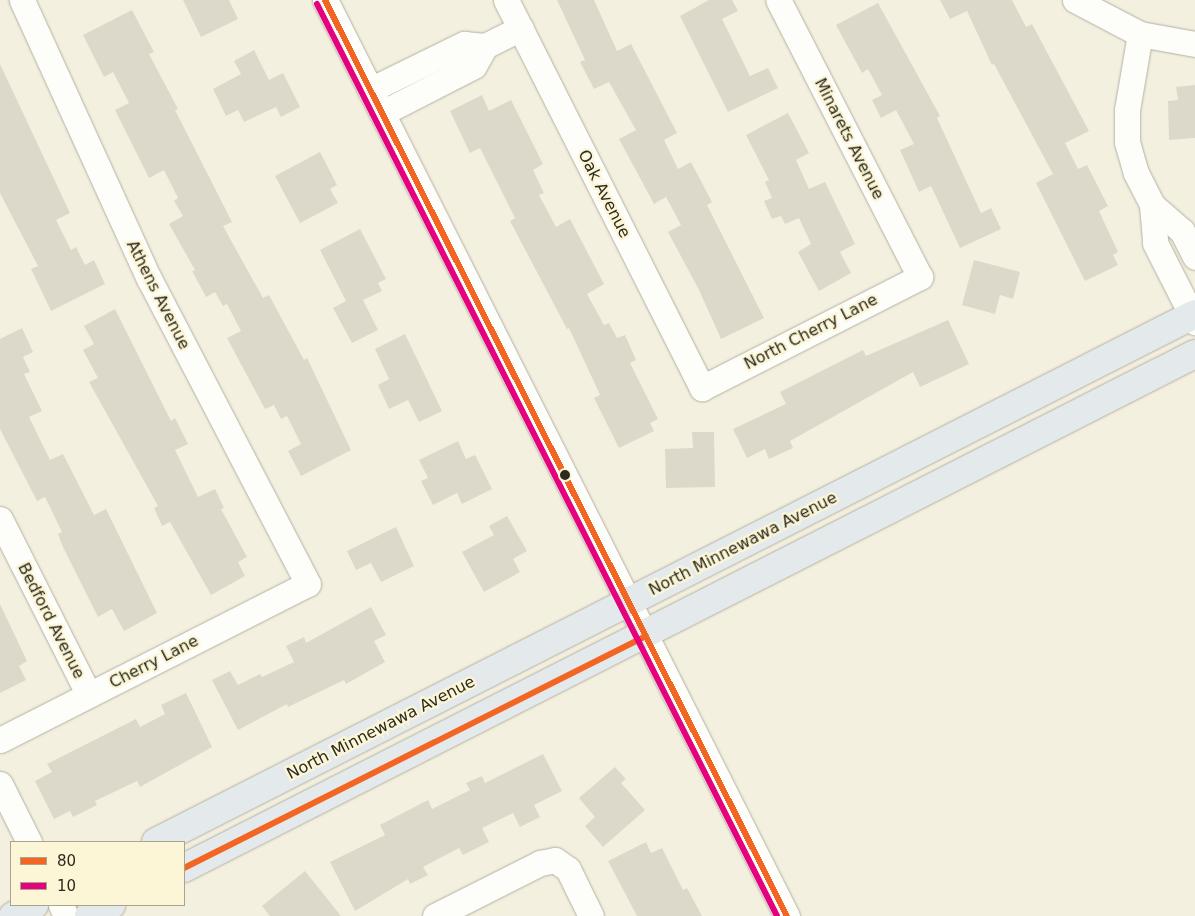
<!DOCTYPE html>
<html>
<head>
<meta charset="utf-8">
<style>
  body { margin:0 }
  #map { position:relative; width:1195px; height:916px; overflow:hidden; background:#f4f0df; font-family:"DejaVu Sans",sans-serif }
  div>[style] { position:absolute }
  .building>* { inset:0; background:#dcd9cb }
  .roads { filter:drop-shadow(0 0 1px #b4b1a4) drop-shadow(0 0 1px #b4b1a4) }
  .minor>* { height:25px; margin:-12.5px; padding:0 12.5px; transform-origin:12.5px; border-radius:12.5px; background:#fdfdfa }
  .major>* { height:28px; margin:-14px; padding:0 14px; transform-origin:14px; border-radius:14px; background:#e4e9ec }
  .bus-1>* { height:6px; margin:-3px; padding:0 3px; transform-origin:3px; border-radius:3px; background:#f26522 }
  .bus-2>* { height:6px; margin:-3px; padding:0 3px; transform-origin:3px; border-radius:3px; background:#e5007d }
  .dots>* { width:14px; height:14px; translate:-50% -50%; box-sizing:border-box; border:2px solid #fcf6d7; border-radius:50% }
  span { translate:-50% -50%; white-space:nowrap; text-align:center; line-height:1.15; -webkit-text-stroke:4.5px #fcf6d7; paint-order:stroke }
  .street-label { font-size:16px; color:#2c2a1f }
  .legend { position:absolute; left:10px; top:841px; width:175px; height:65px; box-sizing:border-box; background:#fcf6d7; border:1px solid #a9a48d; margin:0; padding:6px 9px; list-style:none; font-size:15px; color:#2c2a1f }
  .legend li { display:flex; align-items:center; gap:10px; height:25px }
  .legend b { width:25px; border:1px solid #a9a48d }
</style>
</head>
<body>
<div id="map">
  <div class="building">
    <div style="clip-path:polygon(183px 0,229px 0,238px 19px,201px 37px)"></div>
    <div style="clip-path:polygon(557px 0,594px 0,617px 51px,631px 44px,677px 133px,664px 140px,678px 169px,691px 162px,712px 202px,707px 205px,764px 318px,721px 339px,699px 290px,668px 232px,681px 225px,666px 197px,654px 204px,619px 139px,636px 130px,609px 82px,594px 89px,580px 62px,585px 60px)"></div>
    <div style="clip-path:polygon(709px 0,732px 0,738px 11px,722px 19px,750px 76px,768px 68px,778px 88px,728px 112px,680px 16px)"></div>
    <div style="clip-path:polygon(940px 0,1012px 0,1026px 27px,1032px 24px,1089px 131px,1065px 143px,1078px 169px,1087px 165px,1108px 206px,1099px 211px,1118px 252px,1113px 255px,1118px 265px,1085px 281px,1036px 183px,1053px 174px,994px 64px,992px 65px,967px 11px,950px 19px)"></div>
    <div style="clip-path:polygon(878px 3px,940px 116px,937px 118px,981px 213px,991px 208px,1001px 229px,960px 248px,931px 186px,919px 192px,900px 150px,914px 144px,896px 110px,881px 118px,872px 100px,882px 95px,868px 69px,862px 73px,836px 25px)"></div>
    <div style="clip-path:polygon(132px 10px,154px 52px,149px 54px,178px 109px,175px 110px,232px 222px,223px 226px,263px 298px,269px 295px,304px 360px,307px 358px,351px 450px,301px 476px,288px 451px,301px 444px,287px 416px,281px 419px,274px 405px,265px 409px,227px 338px,241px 331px,227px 304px,223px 306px,215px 292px,206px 297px,192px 271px,195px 270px,169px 224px,183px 216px,174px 201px,178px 198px,164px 170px,149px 178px,115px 110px,129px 103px,113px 72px,104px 77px,83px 35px)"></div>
    <div style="clip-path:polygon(254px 50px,269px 80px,283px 73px,300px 107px,281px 117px,276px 107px,244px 122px,238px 110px,226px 116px,213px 89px,241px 74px,234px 61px)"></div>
    <div style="clip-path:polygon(0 64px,70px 213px,56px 220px,71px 250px,76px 247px,85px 265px,94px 260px,105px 284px,51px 311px,31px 269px,38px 266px,0 193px)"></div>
    <div style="clip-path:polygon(1195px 85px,1195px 138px,1169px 140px,1168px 101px,1178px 100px,1176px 87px)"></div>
    <div style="clip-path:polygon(482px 95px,489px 111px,511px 100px,543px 164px,533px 170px,544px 193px,539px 195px,556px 227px,570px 219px,604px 284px,587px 294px,604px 325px,609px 323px,617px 338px,625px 335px,636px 360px,630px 363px,658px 419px,650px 423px,654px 431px,619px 448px,594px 398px,600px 395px,569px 328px,567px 329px,510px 221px,515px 218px,480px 148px,470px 153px,450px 111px)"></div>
    <div style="clip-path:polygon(788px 113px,809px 153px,796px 160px,809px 189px,825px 182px,855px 244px,840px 252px,851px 273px,819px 291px,798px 252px,811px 244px,799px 218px,785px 224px,781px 216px,772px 219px,764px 201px,772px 198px,765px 182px,769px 180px,746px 135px)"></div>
    <div style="clip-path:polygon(320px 152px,337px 185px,330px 189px,338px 203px,300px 223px,275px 176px)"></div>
    <div style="clip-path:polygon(360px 229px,386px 279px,378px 283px,382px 291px,363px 300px,378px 330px,352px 343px,333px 308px,346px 301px,320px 250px)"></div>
    <div style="clip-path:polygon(974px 260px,1020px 272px,1013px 299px,1000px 295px,995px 314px,962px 305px)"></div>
    <div style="clip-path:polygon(115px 309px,171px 421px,175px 418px,188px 444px,175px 450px,198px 497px,215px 489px,224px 508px,221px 509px,247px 557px,238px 562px,245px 576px,211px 595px,170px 522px,162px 526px,154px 508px,158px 506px,89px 382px,98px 378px,83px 350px,94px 344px,84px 326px)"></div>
    <div style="clip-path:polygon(948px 320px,969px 364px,920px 387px,913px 372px,790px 441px,793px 448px,769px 459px,765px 449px,747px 458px,733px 429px,786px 404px,780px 392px,863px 350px,866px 356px)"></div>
    <div style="clip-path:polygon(22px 328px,33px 352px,23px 357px,30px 372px,24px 374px,42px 411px,29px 417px,50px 460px,63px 454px,94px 515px,106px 509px,157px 613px,124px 631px,112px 609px,98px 617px,63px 547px,58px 534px,62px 532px,45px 497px,37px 501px,0 429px,0 339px)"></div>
    <div style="clip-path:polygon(405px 334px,442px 411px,419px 422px,408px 400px,389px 409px,378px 385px,389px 379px,375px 349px)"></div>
    <div style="clip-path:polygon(692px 432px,714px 432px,715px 487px,666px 488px,665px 449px,693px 448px)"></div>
    <div style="clip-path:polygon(458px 441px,466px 459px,475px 455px,492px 489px,462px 504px,457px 493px,433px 505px,421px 481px,428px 478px,419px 460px)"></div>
    <div style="clip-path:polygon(507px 516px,527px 551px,513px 559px,520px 572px,484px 592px,462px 552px,494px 535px,489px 526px)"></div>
    <div style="clip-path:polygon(396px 527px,414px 566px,381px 582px,371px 563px,356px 570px,347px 551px)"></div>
    <div style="clip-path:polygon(0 604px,27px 661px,19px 666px,26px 680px,0 693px)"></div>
    <div style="clip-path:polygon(371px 607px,386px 635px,374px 641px,385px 662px,346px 684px,344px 680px,288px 707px,287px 704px,238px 730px,212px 680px,230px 671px,238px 685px,260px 674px,262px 677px,294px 662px,286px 646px,304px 637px,306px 643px)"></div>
    <div style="clip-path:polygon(186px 693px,212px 747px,140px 787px,137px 781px,95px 801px,97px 805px,73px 817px,70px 811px,54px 819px,35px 781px,52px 772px,47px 764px,136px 719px,140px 727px,165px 714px,161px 705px)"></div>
    <div style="clip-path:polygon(543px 754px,562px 791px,534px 805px,540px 817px,520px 827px,513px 813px,482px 828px,489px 842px,463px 855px,459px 848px,423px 867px,428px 875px,410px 884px,408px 879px,355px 911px,330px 862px,385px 835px,380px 825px,428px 800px,432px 809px,470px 790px,466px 783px,482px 776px,485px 783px)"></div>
    <div style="clip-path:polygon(615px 767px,626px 779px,621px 783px,645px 810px,603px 847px,585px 826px,595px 817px,579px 798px)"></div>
    <div style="clip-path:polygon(646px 842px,651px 853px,662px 848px,683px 890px,687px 888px,702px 916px,637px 916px,608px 861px)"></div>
    <div style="clip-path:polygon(305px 871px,341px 916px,270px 916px,262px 906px)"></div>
  </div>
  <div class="roads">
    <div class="minor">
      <div style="left:325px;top:0;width:1026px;rotate:63.24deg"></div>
      <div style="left:506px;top:0;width:435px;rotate:63.2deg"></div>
      <div style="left:702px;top:388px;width:245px;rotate:-27deg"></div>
      <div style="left:920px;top:277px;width:311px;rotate:-117.1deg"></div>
      <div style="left:1075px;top:0;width:73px;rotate:27.6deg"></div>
      <div style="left:1140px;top:34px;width:77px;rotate:99.7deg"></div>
      <div style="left:1127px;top:110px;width:32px;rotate:90deg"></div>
      <div style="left:1127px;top:142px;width:32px;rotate:74deg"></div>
      <div style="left:1136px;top:173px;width:36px;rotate:63deg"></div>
      <div style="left:1152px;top:205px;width:38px;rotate:85deg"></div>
      <div style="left:1155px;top:243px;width:89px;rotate:63.1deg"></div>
      <div style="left:1140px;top:34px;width:56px;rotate:10.3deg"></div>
      <div style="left:370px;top:90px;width:105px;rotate:-26.1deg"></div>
      <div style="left:464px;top:44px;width:21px;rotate:5deg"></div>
      <div style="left:382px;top:113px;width:103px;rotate:-27.1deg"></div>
      <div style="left:474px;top:66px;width:23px;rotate:-61deg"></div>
      <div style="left:485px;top:46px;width:40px;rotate:-26.6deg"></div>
      <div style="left:1152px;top:205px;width:40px;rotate:41deg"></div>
      <div style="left:1182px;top:231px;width:29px;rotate:63deg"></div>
      <div style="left:0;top:519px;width:197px;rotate:63.2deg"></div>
      <div style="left:0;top:740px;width:345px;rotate:-26.9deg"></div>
      <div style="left:308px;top:584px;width:344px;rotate:-117.5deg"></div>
      <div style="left:149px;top:279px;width:307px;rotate:-114.5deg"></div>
      <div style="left:0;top:784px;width:65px;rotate:63.4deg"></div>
      <div style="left:61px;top:905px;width:12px;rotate:66deg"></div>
      <div style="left:435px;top:916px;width:118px;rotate:-26.8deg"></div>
      <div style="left:540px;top:863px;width:15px;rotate:-11deg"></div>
      <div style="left:555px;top:860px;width:16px;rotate:35deg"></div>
      <div style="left:568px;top:869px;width:52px;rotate:63.9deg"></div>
    </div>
    <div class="major">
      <div style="left:156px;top:842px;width:1165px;rotate:-26.94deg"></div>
      <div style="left:184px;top:868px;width:1134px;rotate:-26.95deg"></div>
      <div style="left:13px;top:916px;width:24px;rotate:-28deg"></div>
      <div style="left:89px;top:916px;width:25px;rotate:-27deg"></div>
    </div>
  </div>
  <div class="bus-1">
    <div style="left:325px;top:0;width:1026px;rotate:63.24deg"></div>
    <div style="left:184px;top:868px;width:517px;rotate:-26.66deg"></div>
  </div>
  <div class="bus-2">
    <div style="left:317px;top:4px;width:1021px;rotate:63.23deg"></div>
  </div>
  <div class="dots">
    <div style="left:565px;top:475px;background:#2c2a1f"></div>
  </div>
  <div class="street-label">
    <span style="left:849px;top:139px;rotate:63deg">Minarets Avenue</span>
    <span style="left:604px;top:194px;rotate:63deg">Oak Avenue</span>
    <span style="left:158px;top:295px;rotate:63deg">Athens Avenue</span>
    <span style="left:811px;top:332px;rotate:-27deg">North Cherry Lane</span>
    <span style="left:743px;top:544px;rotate:-27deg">North Minnewawa Avenue</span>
    <span style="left:51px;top:621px;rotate:63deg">Bedford Avenue</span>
    <span style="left:154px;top:662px;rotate:-27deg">Cherry Lane</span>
    <span style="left:381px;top:728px;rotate:-27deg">North Minnewawa Avenue</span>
  </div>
  <ul class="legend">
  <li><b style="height:6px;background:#f26522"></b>80</li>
  <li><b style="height:6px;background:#e5007d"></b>10</li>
  </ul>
</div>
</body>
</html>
